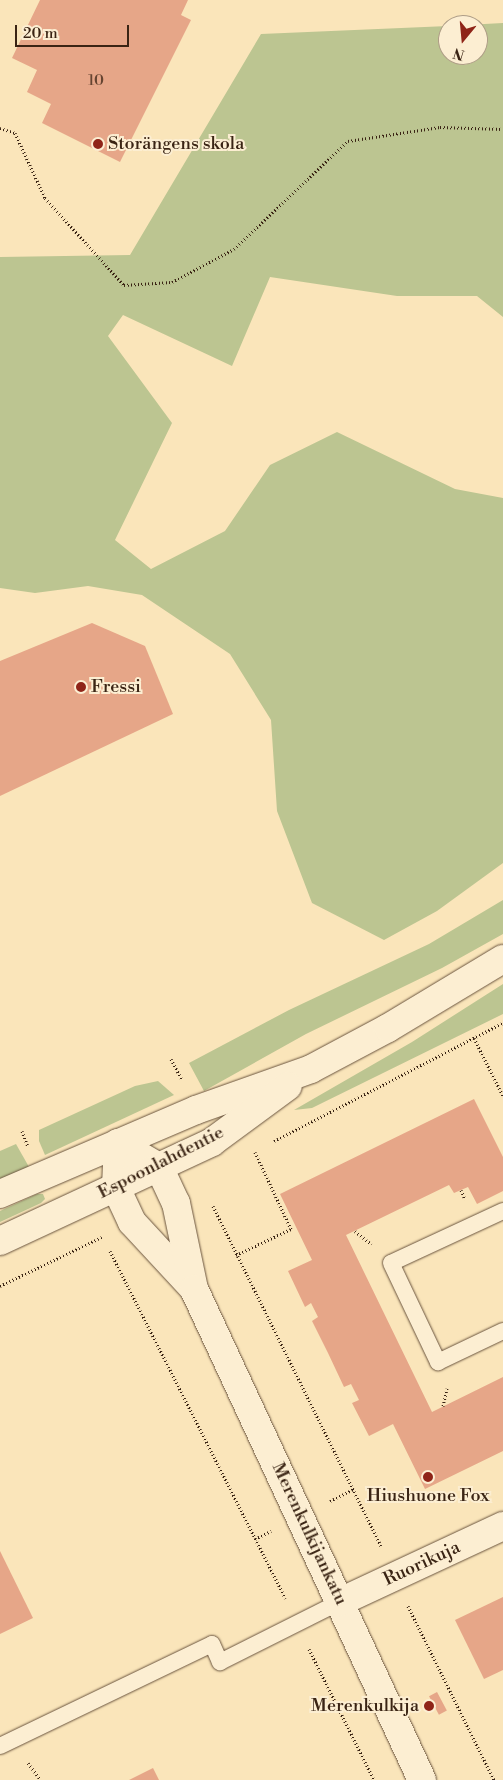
<!DOCTYPE html>
<html>
<head>
<meta charset="utf-8">
<style>
  body { margin:0 }
  #map { position:relative; width:503px; height:1780px; overflow:hidden; background:#fae5ba; font-family:"Libre Bodoni",serif }
  div>[style] { position:absolute }
  .green>* { inset:0; background:#bcc591 }
  .building>* { inset:0; background:#e6a688; transform-origin:0 0 }
  .path>* { height:3px; margin-top:-1.5px; transform-origin:0; background:repeating-linear-gradient(90deg,#3a2414 0 1px,transparent 0 3.5px) }
  .roads { filter:drop-shadow(0 0 1px #6a543e) drop-shadow(0 0 1px #6a543e) }
  .lane>* { height:16px; margin:-8px; padding:0 8px; transform-origin:8px; border-radius:8px; background:#fceed2 }
  .street>* { height:28px; margin:-14px; padding:0 14px; transform-origin:14px; border-radius:14px; background:#fceed2 }
  .secondary>* { height:28px; margin:-14px; padding:0 14px; transform-origin:14px; border-radius:14px; background:#fceed2 }
  .dots>* { width:14px; height:14px; translate:-50% -50%; box-sizing:border-box; border:2px solid #fceed2; border-radius:50% }
  span { translate:-50% -50%; white-space:nowrap; text-align:center; line-height:1.15; -webkit-text-stroke:4px #fceed2; paint-order:stroke }
  .number-label { font-size:15px; color:#654431 }
  .number-label span { -webkit-text-stroke-width:0 }
  .poi-label { font-size:18px; color:#3a2414 }
  .left { translate:0 -50%; text-align:left }
  .right { translate:-100% -50%; text-align:right }
  .street-label { font-size:18px; color:#3a2414 }
  .north { position:absolute; left:438px; top:15px; width:50px; height:50px; box-sizing:border-box; background:#fceed2; border:1px solid #ae9d86; border-radius:50%; rotate:197deg; font-size:14px; font-weight:700; line-height:20px; text-align:center; color:#3a2414 }
  .north::after { content:''; display:block; margin:auto; width:18px; height:22px; background:#8f2418; clip-path:polygon(50% 0,100% 100%,50% 72%,0 100%) }
  .scale { position:absolute; left:15px; top:25px; width:114px; height:22px; box-sizing:border-box; border:2px solid #3a2414; border-top:0; padding-left:6px; font-size:15px; line-height:18px; white-space:nowrap; color:#3a2414; -webkit-text-stroke:4px #fceed2; paint-order:stroke }
</style>
</head>
<body>
<div id="map">
  <div class="green">
    <div style="clip-path:polygon(503px 23px,503px 317px,477px 296px,397px 296px,270px 277px,232px 366px,123px 315px,108px 336px,172px 423px,115px 540px,151px 569px,225px 531px,270px 465px,337px 432px,455px 489px,503px 498px,503px 863px,437px 911px,384px 940px,312px 903px,277px 811px,271px 720px,230px 654px,142px 595px,88px 586px,35px 593px,0 588px,0 257px,130px 255px,261px 34px,448px 26px,448px 55px,478px 55px,478px 25px,466px 25px)"></div>
    <div style="clip-path:polygon(503px 900px,503px 934px,442px 968px,306px 1034px,204px 1091px,189px 1063px,289px 1010px,429px 944px)"></div>
    <div style="clip-path:polygon(503px 984px,503px 1014px,312px 1108px,294px 1110px,412px 1042px)"></div>
    <div style="clip-path:polygon(158px 1081px,174px 1095px,45px 1155px,39px 1141px,39px 1130px,135px 1086px)"></div>
    <div style="clip-path:polygon(16px 1144px,29px 1167px,0 1180px,0 1151px)"></div>
    <div style="clip-path:polygon(37px 1194px,43px 1194px,45px 1199px,41px 1203px,0 1222px,0 1211px)"></div>
  </div>
  <div class="building">
    <div style="clip-path:polygon(40px 0,188px 0,181px 15px,191px 20px,120px 162px,42px 123px,51px 104px,27px 92px,37px 70px,12px 58px)"></div>
    <div style="clip-path:polygon(92px 623px,145px 646px,173px 714px,0 796px,0 661px)"></div>
    <div style="clip-path:polygon(474px 1099px,503px 1157px,503px 1191px,477px 1204px,468px 1187px,454px 1193px,449px 1185px,346px 1235px,432px 1412px,503px 1377px,503px 1451px,425px 1489px,393px 1424px,369px 1436px,352px 1403px,359px 1400px,351px 1384px,344px 1387px,328px 1353px,312px 1321px,318px 1317px,311px 1303px,305px 1307px,288px 1271px,312px 1260px,280px 1194px)"></div>
    <div style="clip-path:polygon(0 1551px,33px 1618px,0 1634px)"></div>
    <div style="clip-path:polygon(503px 1597px,503px 1670px,484px 1679px,455px 1620px)"></div>
    <div style="left:437px;top:1692px;width:21px;height:9px;rotate:62deg"></div>
    <div style="clip-path:polygon(153px 1768px,159px 1780px,129px 1780px)"></div>
  </div>
  <div class="path">
    <div style="left:0;top:128px;width:16px;rotate:18deg"></div>
    <div style="left:15px;top:133px;width:72px;rotate:65.2deg"></div>
    <div style="left:45px;top:198px;width:118px;rotate:47.8deg"></div>
    <div style="left:124px;top:285px;width:48px;rotate:-3.6deg"></div>
    <div style="left:172px;top:282px;width:70px;rotate:-28deg"></div>
    <div style="left:234px;top:249px;width:157px;rotate:-43.5deg"></div>
    <div style="left:348px;top:141px;width:93px;rotate:-8.7deg"></div>
    <div style="left:440px;top:127px;width:63px;rotate:1.8deg"></div>
    <div style="left:474px;top:1038px;width:65px;rotate:63.4deg"></div>
    <div style="left:171px;top:1059px;width:24px;rotate:62deg"></div>
    <div style="left:22px;top:1131px;width:17px;rotate:69deg"></div>
    <div style="left:274px;top:1141px;width:258px;rotate:-27.3deg"></div>
    <div style="left:461px;top:1190px;width:10px;rotate:66deg"></div>
    <div style="left:213px;top:1206px;width:379px;rotate:63.7deg"></div>
    <div style="left:355px;top:1231px;width:21px;rotate:39deg"></div>
    <div style="left:110px;top:1251px;width:389px;rotate:63.2deg"></div>
    <div style="left:236px;top:1255px;width:61px;rotate:-25.3deg"></div>
    <div style="left:291px;top:1229px;width:85px;rotate:-115.1deg"></div>
    <div style="left:0;top:1286px;width:113px;rotate:-25.7deg"></div>
    <div style="left:443px;top:1406px;width:18px;rotate:-77deg"></div>
    <div style="left:330px;top:1501px;width:27px;rotate:-27deg"></div>
    <div style="left:255px;top:1539px;width:18px;rotate:-27deg"></div>
    <div style="left:408px;top:1606px;width:194px;rotate:63.7deg"></div>
    <div style="left:309px;top:1649px;width:146px;rotate:63.6deg"></div>
    <div style="left:28px;top:1763px;width:21px;rotate:53deg"></div>
  </div>
  <div class="roads">
    <div class="lane">
      <div style="left:503px;top:1211px;width:123px;rotate:155.1deg"></div>
      <div style="left:391px;top:1263px;width:110px;rotate:64.6deg"></div>
      <div style="left:438px;top:1362px;width:72px;rotate:-25.5deg"></div>
      <div style="left:0;top:1746px;width:235px;rotate:-25.7deg"></div>
      <div style="left:212px;top:1644px;width:20px;rotate:66deg"></div>
      <div style="left:220px;top:1662px;width:134px;rotate:-26.6deg"></div>
    </div>
    <div class="street">
      <div style="left:194px;top:1289px;width:91px;rotate:-132.8deg"></div>
      <div style="left:132px;top:1222px;width:38px;rotate:-115deg"></div>
      <div style="left:116px;top:1187px;width:44px;rotate:-87.4deg"></div>
      <div style="left:118px;top:1143px;width:48px;rotate:30.3deg"></div>
      <div style="left:159px;top:1167px;width:40px;rotate:65deg"></div>
      <div style="left:176px;top:1203px;width:88px;rotate:78.2deg"></div>
      <div style="left:194px;top:1289px;width:541px;rotate:65.09deg"></div>
      <div style="left:340px;top:1602px;width:180px;rotate:-25deg"></div>
    </div>
    <div class="secondary">
      <div style="left:0;top:1194px;width:213px;rotate:-23.2deg"></div>
      <div style="left:196px;top:1110px;width:122px;rotate:-19.6deg"></div>
      <div style="left:311px;top:1069px;width:87px;rotate:-28deg"></div>
      <div style="left:388px;top:1028px;width:134px;rotate:-31deg"></div>
      <div style="left:0;top:1241px;width:234px;rotate:-25deg"></div>
      <div style="left:212px;top:1142px;width:94px;rotate:-36.4deg"></div>
    </div>
  </div>
  <div class="dots">
    <div style="left:98px;top:144px;background:#8f2418"></div>
    <div style="left:81px;top:687px;background:#8f2418"></div>
    <div style="left:428px;top:1477px;background:#8f2418"></div>
    <div style="left:429px;top:1706px;background:#8f2418"></div>
  </div>
  <div class="number-label">
    <span style="left:96px;top:81px">10</span>
  </div>
  <div class="poi-label">
    <span class="left" style="left:108px;top:144px">Storängens skola</span>
    <span class="left" style="left:91px;top:687px">Fressi</span>
    <span style="left:428px;top:1496px">Hiushuone Fox</span>
    <span class="right" style="left:419px;top:1706px">Merenkulkija</span>
  </div>
  <div class="street-label">
    <span style="left:161px;top:1163px;rotate:-27deg">Espoonlahdentie</span>
    <span style="left:309px;top:1534px;rotate:65deg">Merenkulkijankatu</span>
    <span style="left:422px;top:1564px;rotate:-25deg">Ruorikuja</span>
  </div>
  <div class="north">N</div>
  <div class="scale">20 m</div>
</div>
</body>
</html>
